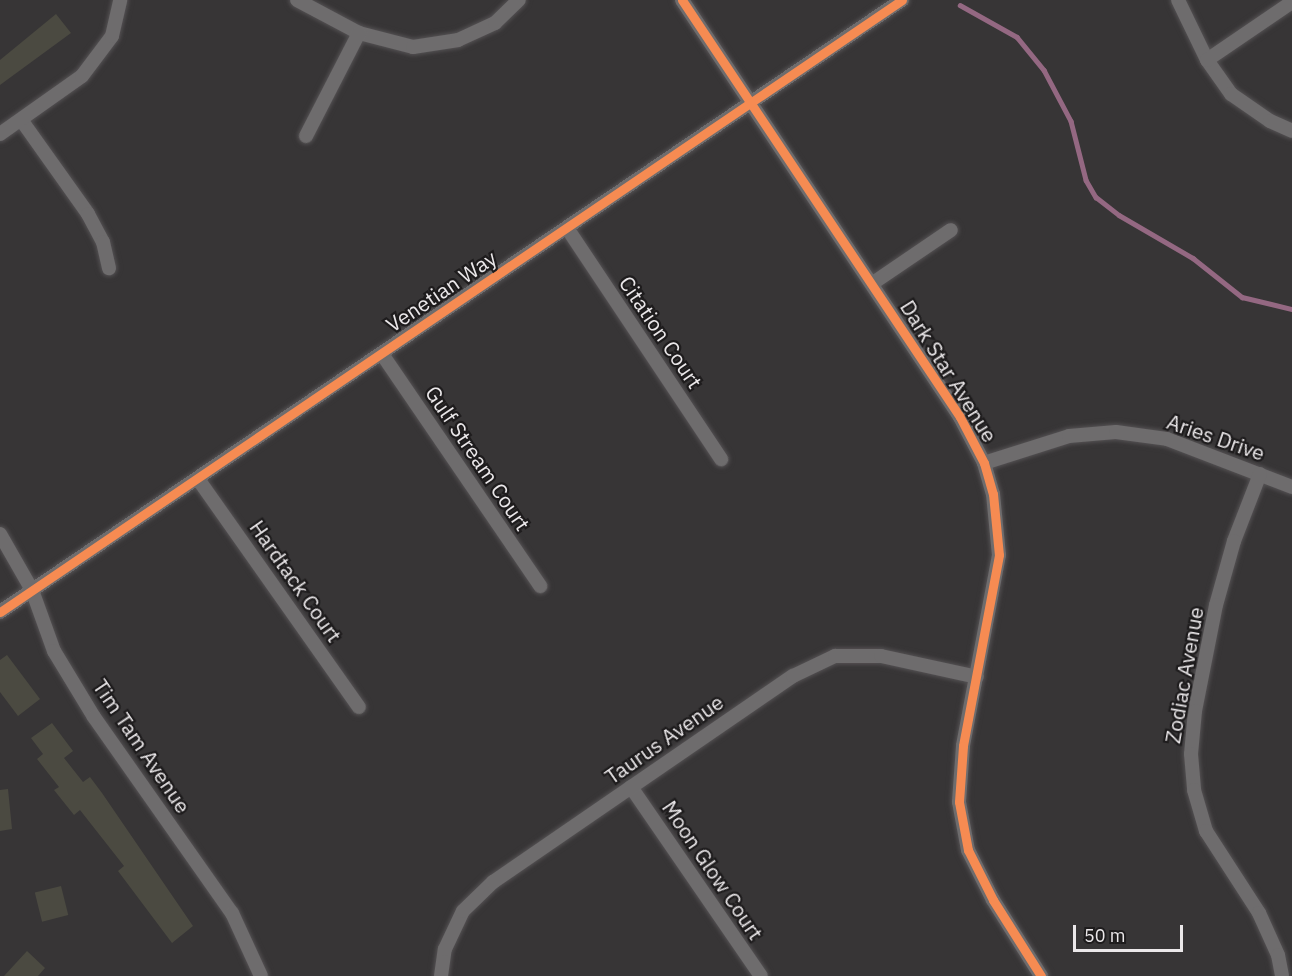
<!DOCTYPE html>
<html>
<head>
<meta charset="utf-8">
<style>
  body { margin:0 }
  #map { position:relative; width:1292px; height:976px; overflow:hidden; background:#373536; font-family:"IBM Plex Sans",sans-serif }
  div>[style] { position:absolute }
  .stream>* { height:4.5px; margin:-2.25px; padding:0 2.25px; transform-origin:2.25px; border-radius:2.25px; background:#946882 }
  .building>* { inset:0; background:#4b4a41; transform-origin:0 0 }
  .roads { filter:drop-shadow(0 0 2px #545153) drop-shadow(0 0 2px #545153) }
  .minor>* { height:14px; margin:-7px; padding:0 7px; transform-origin:7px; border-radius:7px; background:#6e6c6d }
  .cycleway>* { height:9px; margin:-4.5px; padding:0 4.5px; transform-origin:4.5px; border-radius:4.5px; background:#f68b52 }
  span { translate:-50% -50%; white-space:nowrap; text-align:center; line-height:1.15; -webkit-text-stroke:4.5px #1e1c1d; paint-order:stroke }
  .street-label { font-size:21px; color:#ebe8ea }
  .scale { position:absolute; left:1073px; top:925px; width:110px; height:27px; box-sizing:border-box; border:3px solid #ebe8ea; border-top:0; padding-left:8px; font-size:18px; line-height:21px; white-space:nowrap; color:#ebe8ea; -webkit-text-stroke:4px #1e1c1d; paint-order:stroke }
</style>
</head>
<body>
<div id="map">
  <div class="stream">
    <div style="left:960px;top:5px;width:65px;rotate:29.3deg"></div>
    <div style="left:1017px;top:37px;width:43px;rotate:50.7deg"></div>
    <div style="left:1044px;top:70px;width:58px;rotate:62.1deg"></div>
    <div style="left:1071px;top:121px;width:61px;rotate:75.7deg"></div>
    <div style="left:1086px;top:180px;width:20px;rotate:60deg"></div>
    <div style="left:1096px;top:197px;width:29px;rotate:38deg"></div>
    <div style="left:1119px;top:215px;width:86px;rotate:30.2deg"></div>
    <div style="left:1193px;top:258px;width:63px;rotate:38.5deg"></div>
    <div style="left:1242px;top:297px;width:51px;rotate:13.5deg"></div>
  </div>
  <div class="building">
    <div style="clip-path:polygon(56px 14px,71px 33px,0 85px,0 60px)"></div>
    <div style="clip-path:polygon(7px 655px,40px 699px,18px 716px,0 692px,0 660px)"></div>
    <div style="clip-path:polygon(52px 723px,73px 751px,64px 758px,83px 782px,90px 777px,102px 793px,193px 926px,172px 943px,118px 871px,124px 866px,80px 810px,74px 815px,54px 790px,59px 787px,37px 759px,43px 754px,31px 738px)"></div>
    <div style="clip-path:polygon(8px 789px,12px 829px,0 831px,0 790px)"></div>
    <div style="left:61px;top:886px;width:30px;height:27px;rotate:76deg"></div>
    <div style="clip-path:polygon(27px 951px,45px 968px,38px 976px,4px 976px)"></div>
  </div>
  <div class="roads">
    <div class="minor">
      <div style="left:297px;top:0;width:70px;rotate:28deg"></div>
      <div style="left:359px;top:33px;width:56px;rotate:14.5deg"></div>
      <div style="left:413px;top:47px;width:46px;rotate:-8.8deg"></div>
      <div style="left:458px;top:40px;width:41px;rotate:-24.7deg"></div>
      <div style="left:495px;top:23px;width:33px;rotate:-44deg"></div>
      <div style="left:682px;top:0;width:501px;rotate:56.31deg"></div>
      <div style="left:960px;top:417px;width:52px;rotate:62.4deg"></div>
      <div style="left:984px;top:463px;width:32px;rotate:74deg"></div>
      <div style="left:993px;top:494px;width:61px;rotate:84.4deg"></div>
      <div style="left:999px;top:555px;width:194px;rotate:100.7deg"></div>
      <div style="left:963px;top:746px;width:56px;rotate:94.1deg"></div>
      <div style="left:959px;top:802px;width:49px;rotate:79.4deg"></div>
      <div style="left:968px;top:850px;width:56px;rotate:63.4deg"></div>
      <div style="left:993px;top:900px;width:90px;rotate:57.7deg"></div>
      <div style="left:1178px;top:0;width:67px;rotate:64.2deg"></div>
      <div style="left:1207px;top:60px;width:42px;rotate:54.8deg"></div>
      <div style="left:1231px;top:94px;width:47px;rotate:34.7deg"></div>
      <div style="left:1270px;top:121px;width:24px;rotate:24deg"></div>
      <div style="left:1207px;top:60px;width:103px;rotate:-34.3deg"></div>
      <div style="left:22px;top:121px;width:114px;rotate:54.6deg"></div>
      <div style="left:88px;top:214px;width:32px;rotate:62deg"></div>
      <div style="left:103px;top:242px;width:27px;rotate:77deg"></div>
      <div style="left:0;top:134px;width:100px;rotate:-35.3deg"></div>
      <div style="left:82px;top:76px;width:50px;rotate:-53.1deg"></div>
      <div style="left:112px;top:36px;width:37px;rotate:-77deg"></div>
      <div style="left:306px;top:136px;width:116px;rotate:-62.8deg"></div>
      <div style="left:567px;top:228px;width:278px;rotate:56.3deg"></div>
      <div style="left:873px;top:283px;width:94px;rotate:-34.2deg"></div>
      <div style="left:382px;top:354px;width:281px;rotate:55.7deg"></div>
      <div style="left:984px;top:463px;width:89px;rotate:-17.6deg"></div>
      <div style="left:1069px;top:436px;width:47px;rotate:-4.9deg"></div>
      <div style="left:1116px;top:432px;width:51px;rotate:7.8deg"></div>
      <div style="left:1167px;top:439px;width:134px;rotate:21deg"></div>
      <div style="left:1260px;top:474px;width:72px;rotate:111.2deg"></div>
      <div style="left:1234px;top:541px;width:66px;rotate:105.7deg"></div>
      <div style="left:1216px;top:605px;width:108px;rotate:101.2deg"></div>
      <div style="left:1195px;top:711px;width:43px;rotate:95.3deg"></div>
      <div style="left:1191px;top:754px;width:36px;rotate:85deg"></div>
      <div style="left:1194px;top:790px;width:43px;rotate:73.7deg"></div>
      <div style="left:1206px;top:831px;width:98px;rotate:57.1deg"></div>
      <div style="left:1259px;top:913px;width:46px;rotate:65.7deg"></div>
      <div style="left:1278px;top:955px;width:21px;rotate:79deg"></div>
      <div style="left:198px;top:479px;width:279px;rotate:54.8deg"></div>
      <div style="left:0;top:534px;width:64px;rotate:60.3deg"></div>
      <div style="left:32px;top:590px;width:65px;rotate:70.2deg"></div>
      <div style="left:54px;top:651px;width:77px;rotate:58.8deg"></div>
      <div style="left:94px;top:717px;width:240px;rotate:54.9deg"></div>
      <div style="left:232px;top:913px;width:69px;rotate:65.3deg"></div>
      <div style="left:0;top:612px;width:1090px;rotate:-34.16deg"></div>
      <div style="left:631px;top:787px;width:229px;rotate:55.5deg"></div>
      <div style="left:441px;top:976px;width:27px;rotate:-82deg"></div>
      <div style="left:445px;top:949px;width:42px;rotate:-64.7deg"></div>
      <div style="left:463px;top:911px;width:42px;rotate:-44deg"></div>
      <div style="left:493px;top:882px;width:364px;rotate:-34.5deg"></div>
      <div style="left:793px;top:676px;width:47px;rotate:-25.5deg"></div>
      <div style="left:835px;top:656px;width:46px"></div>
      <div style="left:881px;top:656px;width:98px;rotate:12.3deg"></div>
    </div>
  </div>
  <div class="cycleway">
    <div style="left:682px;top:0;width:501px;rotate:56.31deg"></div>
    <div style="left:960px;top:417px;width:52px;rotate:62.4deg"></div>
    <div style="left:984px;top:463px;width:32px;rotate:74deg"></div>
    <div style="left:993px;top:494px;width:61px;rotate:84.4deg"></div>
    <div style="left:999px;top:555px;width:194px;rotate:100.7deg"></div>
    <div style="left:963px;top:746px;width:56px;rotate:94.1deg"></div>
    <div style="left:959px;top:802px;width:49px;rotate:79.4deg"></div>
    <div style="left:968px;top:850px;width:56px;rotate:63.4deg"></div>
    <div style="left:993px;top:900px;width:90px;rotate:57.7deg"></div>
    <div style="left:0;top:612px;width:1090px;rotate:-34.16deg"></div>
  </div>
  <div class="street-label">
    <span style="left:441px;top:291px;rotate:-34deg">Venetian Way</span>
    <span style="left:661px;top:332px;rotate:56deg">Citation Court</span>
    <span style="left:949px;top:371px;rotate:58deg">Dark Star Avenue</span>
    <span style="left:1216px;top:437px;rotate:19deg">Aries Drive</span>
    <span style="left:478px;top:458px;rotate:56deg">Gulf Stream Court</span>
    <span style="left:296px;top:581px;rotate:55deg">Hardtack Court</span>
    <span style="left:1184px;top:675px;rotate:-80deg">Zodiac Avenue</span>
    <span style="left:664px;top:739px;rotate:-35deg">Taurus Avenue</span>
    <span style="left:142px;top:746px;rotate:56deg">Tim Tam Avenue</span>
    <span style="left:713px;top:870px;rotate:56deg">Moon Glow Court</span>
  </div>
  <div class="scale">50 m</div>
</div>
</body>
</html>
